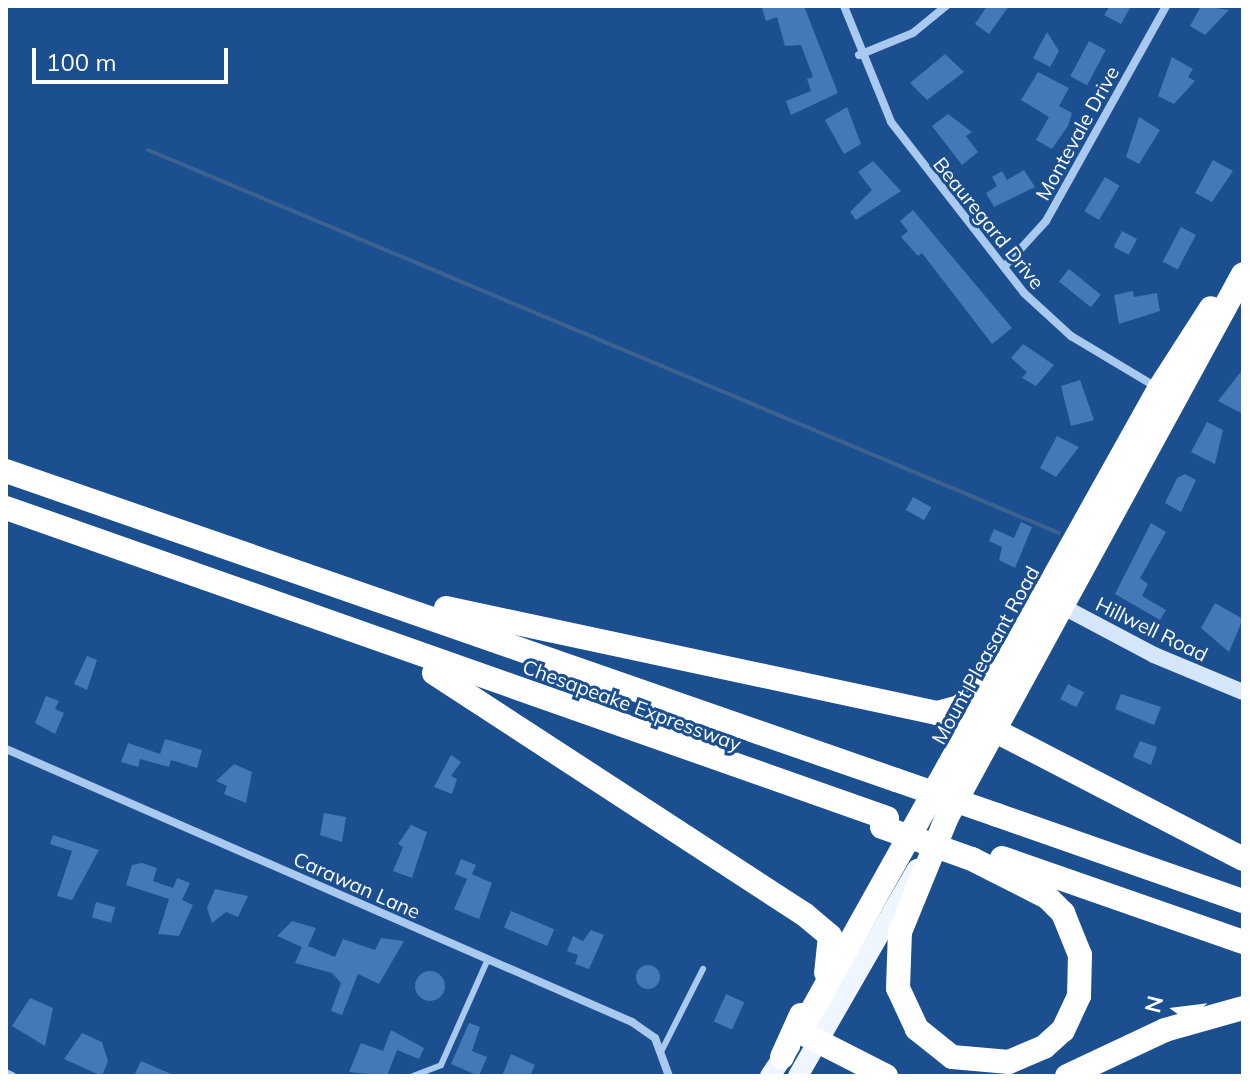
<!DOCTYPE html>
<html>
<head>
<meta charset="utf-8">
<style>
  body { margin:0 }
  #map { position:relative; width:1249px; height:1082px; overflow:hidden; background:#1b4f8f; font-family:Mulish,sans-serif }
  div>[style] { position:absolute }
  .stream>* { height:4px; margin:-2px; padding:0 2px; transform-origin:2px; border-radius:2px; background:#3c6290 }
  .building>* { inset:0; background:#4478b7; transform-origin:0 0 }
  .round { border-radius:50% }
  .lane>* { height:6px; margin:-3px; padding:0 3px; transform-origin:3px; border-radius:3px; background:#a9c9ee }
  .street>* { height:8px; margin:-4px; padding:0 4px; transform-origin:4px; border-radius:4px; background:#a9c9ee }
  .secondary>* { height:16px; margin:-8px; padding:0 8px; transform-origin:8px; border-radius:8px; background:#d6e6fa }
  .primary>* { height:20px; margin:-10px; padding:0 10px; transform-origin:10px; border-radius:10px; background:#f0f6ff }
  .highway>* { height:24px; margin:-12px; padding:0 12px; transform-origin:12px; border-radius:12px; background:#fff }
  .highway-bridge>* { height:24px; margin:-12px; padding:0 12px; transform-origin:12px; border-radius:12px; background:#fff }
  span { translate:-50% -50%; white-space:nowrap; text-align:center; line-height:1.15; -webkit-text-stroke:6px #1b4f8f; paint-order:stroke }
  .street-label { font-size:20px; color:#fff }
  .frame { position:absolute; inset:0; border:8px solid #fff; pointer-events:none }
  .north { position:absolute; left:1137px; top:970px; width:80px; height:80px; -webkit-text-stroke:6px #1b4f8f; paint-order:stroke; rotate:284deg; font-size:22px; font-weight:700; line-height:32px; text-align:center; color:#fff }
  .north::after { content:''; display:block; margin:auto; width:28px; height:36px; background:#fff; clip-path:polygon(50% 0,100% 100%,50% 72%,0 100%) }
  .scale { position:absolute; left:32px; top:48px; width:196px; height:36px; box-sizing:border-box; border:4px solid #fff; border-top:0; padding-left:10px; font-size:24px; line-height:28px; white-space:nowrap; color:#fff; -webkit-text-stroke:6px #1b4f8f; paint-order:stroke }
</style>
</head>
<body>
<div id="map">
  <div class="stream">
    <div style="left:148px;top:150px;width:988px;rotate:22.8deg"></div>
  </div>
  <div class="building">
    <div style="clip-path:polygon(804px 6px,838px 93px,791px 115px,786px 101px,811px 91px,807px 79px,813px 77px,801px 45px,785px 46px,777px 17px,766px 21px,762px 8px)"></div>
    <div style="clip-path:polygon(987px 6px,1009px 6px,989px 34px,975px 24px)"></div>
    <div style="clip-path:polygon(1110px 6px,1131px 6px,1121px 24px,1104px 15px)"></div>
    <div style="clip-path:polygon(1201px 6px,1229px 10px,1205px 35px,1190px 26px)"></div>
    <div style="clip-path:polygon(1047px 32px,1059px 51px,1050px 67px,1033px 58px)"></div>
    <div style="left:1089px;top:41px;width:19px;height:40px;rotate:28deg"></div>
    <div style="clip-path:polygon(945px 54px,964px 72px,927px 100px,910px 83px)"></div>
    <div style="clip-path:polygon(1172px 57px,1193px 69px,1188px 77px,1195px 81px,1174px 104px,1158px 96px)"></div>
    <div style="clip-path:polygon(1038px 72px,1069px 88px,1059px 106px,1072px 113px,1068px 126px,1052px 149px,1036px 140px,1049px 117px,1021px 100px)"></div>
    <div style="clip-path:polygon(847px 107px,861px 144px,844px 154px,825px 120px)"></div>
    <div style="clip-path:polygon(948px 114px,972px 132px,966px 136px,978px 152px,962px 165px,932px 126px)"></div>
    <div style="clip-path:polygon(1139px 117px,1160px 130px,1139px 164px,1126px 157px)"></div>
    <div style="clip-path:polygon(1213px 160px,1233px 171px,1212px 202px,1195px 193px)"></div>
    <div style="clip-path:polygon(873px 161px,901px 191px,856px 220px,850px 212px,872px 190px,858px 172px)"></div>
    <div style="clip-path:polygon(1024px 170px,1035px 187px,994px 207px,986px 193px,997px 186px,992px 177px,1002px 171px,1007px 180px)"></div>
    <div style="left:1105px;top:177px;width:17px;height:40px;rotate:31deg"></div>
    <div style="clip-path:polygon(913px 210px,1012px 328px,992px 344px,922px 253px,918px 256px,901px 237px,908px 231px,900px 221px)"></div>
    <div style="left:1181px;top:227px;width:17px;height:39px;rotate:28deg"></div>
    <div style="left:1122px;top:231px;width:17px;height:18px;rotate:28deg"></div>
    <div style="left:1069px;top:269px;width:41px;height:16px;rotate:39deg"></div>
    <div style="clip-path:polygon(1133px 291px,1134px 297px,1157px 293px,1160px 311px,1119px 324px,1114px 295px)"></div>
    <div style="clip-path:polygon(1023px 344px,1054px 365px,1036px 386px,1022px 378px,1027px 372px,1011px 358px)"></div>
    <div style="clip-path:polygon(1243px 369px,1243px 414px,1218px 401px)"></div>
    <div style="clip-path:polygon(1080px 380px,1094px 420px,1071px 426px,1061px 386px)"></div>
    <div style="clip-path:polygon(1207px 422px,1223px 430px,1215px 464px,1191px 452px)"></div>
    <div style="clip-path:polygon(1057px 436px,1079px 447px,1056px 477px,1040px 468px)"></div>
    <div style="clip-path:polygon(1185px 474px,1196px 480px,1181px 512px,1165px 503px,1177px 478px)"></div>
    <div style="left:913px;top:497px;width:21px;height:15px;rotate:29deg"></div>
    <div style="clip-path:polygon(1021px 522px,1032px 527px,1015px 568px,999px 560px,1002px 547px,989px 541px,994px 529px,1014px 538px)"></div>
    <div style="clip-path:polygon(1151px 523px,1166px 532px,1140px 578px,1148px 584px,1142px 596px,1166px 610px,1160px 620px,1115px 594px)"></div>
    <div style="clip-path:polygon(1215px 603px,1243px 619px,1229px 652px,1201px 628px)"></div>
    <div style="clip-path:polygon(87px 656px,97px 660px,87px 690px,74px 684px)"></div>
    <div style="left:1068px;top:684px;width:18px;height:17px;rotate:27deg"></div>
    <div style="clip-path:polygon(1121px 694px,1161px 707px,1154px 725px,1115px 709px)"></div>
    <div style="clip-path:polygon(46px 696px,59px 701px,55px 709px,64px 713px,55px 734px,35px 723px)"></div>
    <div style="clip-path:polygon(165px 739px,202px 750px,197px 768px,171px 760px,169px 767px,140px 759px,138px 767px,121px 762px,128px 743px,160px 754px)"></div>
    <div style="clip-path:polygon(1140px 741px,1157px 747px,1151px 765px,1133px 757px)"></div>
    <div style="clip-path:polygon(451px 755px,461px 762px,451px 776px,457px 779px,452px 794px,434px 787px)"></div>
    <div style="clip-path:polygon(234px 764px,252px 772px,246px 803px,224px 794px,227px 786px,216px 781px)"></div>
    <div style="clip-path:polygon(324px 813px,346px 817px,342px 842px,320px 835px)"></div>
    <div style="clip-path:polygon(411px 825px,427px 832px,412px 878px,393px 871px,403px 847px,398px 844px)"></div>
    <div style="clip-path:polygon(53px 835px,99px 850px,72px 900px,57px 896px,72px 851px,50px 844px)"></div>
    <div style="clip-path:polygon(461px 859px,476px 865px,472px 874px,492px 883px,479px 919px,454px 909px,467px 879px,455px 874px)"></div>
    <div style="clip-path:polygon(142px 863px,157px 868px,153px 881px,173px 888px,177px 878px,190px 883px,182px 900px,193px 905px,179px 936px,158px 934px,169px 899px,126px 885px,132px 865px)"></div>
    <div style="clip-path:polygon(215px 889px,248px 896px,238px 917px,226px 912px,212px 923px,207px 908px)"></div>
    <div style="left:96px;top:902px;width:20px;height:16px;rotate:15deg"></div>
    <div style="left:511px;top:911px;width:47px;height:18px;rotate:23deg"></div>
    <div style="clip-path:polygon(292px 921px,316px 928px,308px 946px,335px 957px,343px 939px,375px 950px,381px 938px,404px 941px,379px 984px,358px 974px,342px 1015px,331px 1011px,341px 983px,332px 973px,295px 963px,302px 947px,277px 936px)"></div>
    <div style="clip-path:polygon(591px 930px,604px 935px,589px 969px,575px 964px,578px 955px,567px 951px,573px 936px,583px 941px)"></div>
    <div class="round" style="left:636px;top:965px;width:24px;height:24px"></div>
    <div class="round" style="left:415px;top:971px;width:30px;height:30px"></div>
    <div style="left:726px;top:994px;width:20px;height:30px;rotate:24deg"></div>
    <div style="clip-path:polygon(30px 998px,53px 1008px,45px 1046px,12px 1026px)"></div>
    <div style="clip-path:polygon(469px 1023px,480px 1027px,472px 1051px,487px 1057px,479px 1076px,451px 1064px)"></div>
    <div style="clip-path:polygon(391px 1030px,424px 1048px,419px 1059px,397px 1050px,387px 1076px,349px 1072px,361px 1043px,383px 1051px)"></div>
    <div style="clip-path:polygon(82px 1033px,102px 1042px,108px 1061px,102px 1076px,64px 1059px)"></div>
    <div style="clip-path:polygon(511px 1054px,535px 1065px,530px 1076px,502px 1076px)"></div>
    <div style="clip-path:polygon(141px 1061px,176px 1076px,134px 1076px)"></div>
  </div>
  <div class="lane">
    <div style="left:662px;top:1050px;width:91px;rotate:-63.2deg"></div>
    <div style="left:413px;top:1076px;width:30px;rotate:-21deg"></div>
    <div style="left:441px;top:1065px;width:116px;rotate:-66.1deg"></div>
  </div>
  <div class="street">
    <div style="left:844px;top:6px;width:125px;rotate:67.9deg"></div>
    <div style="left:891px;top:122px;width:217px;rotate:52.1deg"></div>
    <div style="left:1024px;top:293px;width:64px;rotate:42.5deg"></div>
    <div style="left:1071px;top:336px;width:101px;rotate:30.9deg"></div>
    <div style="left:859px;top:55px;width:58px;rotate:-22.2deg"></div>
    <div style="left:913px;top:33px;width:43px;rotate:-39.3deg"></div>
    <div style="left:1004px;top:267px;width:62px;rotate:-47.6deg"></div>
    <div style="left:1046px;top:221px;width:246px;rotate:-60.8deg"></div>
    <div style="left:6px;top:749px;width:683px;rotate:23.56deg"></div>
    <div style="left:632px;top:1022px;width:28px;rotate:35deg"></div>
    <div style="left:655px;top:1038px;width:40px;rotate:69.8deg"></div>
    <div style="left:6px;top:1073px;width:7px;rotate:27deg"></div>
  </div>
  <div class="secondary">
    <div style="left:1054px;top:602px;width:113px;rotate:27.9deg"></div>
    <div style="left:1154px;top:655px;width:96px;rotate:22.6deg"></div>
  </div>
  <div class="primary">
    <div style="left:770px;top:1076px;width:36px;rotate:-56deg"></div>
    <div style="left:798px;top:1076px;width:239px;rotate:-60.1deg"></div>
  </div>
  <div class="highway">
    <div style="left:6px;top:471px;width:942px;rotate:19.15deg"></div>
    <div style="left:6px;top:508px;width:934px;rotate:19.39deg"></div>
    <div style="left:446px;top:608px;width:502px;rotate:12.07deg"></div>
    <div style="left:937px;top:713px;width:24px;rotate:-15deg"></div>
    <div style="left:960px;top:707px;width:45px;rotate:-47.7deg"></div>
    <div style="left:434px;top:673px;width:442px;rotate:33.1deg"></div>
    <div style="left:804px;top:914px;width:34px;rotate:40deg"></div>
    <div style="left:830px;top:936px;width:37px;rotate:96deg"></div>
    <div style="left:981px;top:730px;width:15px;rotate:4deg"></div>
    <div style="left:996px;top:731px;width:278px;rotate:27.4deg"></div>
    <div style="left:997px;top:815px;width:261px;rotate:19.3deg"></div>
    <div style="left:1002px;top:858px;width:255px;rotate:19.2deg"></div>
    <div style="left:972px;top:859px;width:84px;rotate:26.9deg"></div>
    <div style="left:1047px;top:897px;width:23px;rotate:45deg"></div>
    <div style="left:1063px;top:913px;width:45px;rotate:68deg"></div>
    <div style="left:1080px;top:955px;width:41px;rotate:91.4deg"></div>
    <div style="left:1079px;top:996px;width:38px;rotate:115deg"></div>
    <div style="left:1063px;top:1030px;width:25px;rotate:138deg"></div>
    <div style="left:1044px;top:1047px;width:38px;rotate:157deg"></div>
    <div style="left:1009px;top:1062px;width:57px;rotate:-175deg"></div>
    <div style="left:952px;top:1057px;width:45px;rotate:-141.3deg"></div>
    <div style="left:917px;top:1029px;width:45px;rotate:-114.9deg"></div>
    <div style="left:898px;top:988px;width:56px;rotate:-88deg"></div>
    <div style="left:900px;top:932px;width:124px;rotate:-67.8deg"></div>
    <div style="left:947px;top:817px;width:618px;rotate:-61.4deg"></div>
    <div style="left:782px;top:1057px;width:46px;rotate:-65.7deg"></div>
    <div style="left:886px;top:1076px;width:97px;rotate:-152.9deg"></div>
    <div style="left:800px;top:1032px;width:736px;rotate:-60.82deg"></div>
    <div style="left:1159px;top:389px;width:96px;rotate:-57.3deg"></div>
    <div style="left:1067px;top:1076px;width:108px;rotate:-25.1deg"></div>
    <div style="left:1165px;top:1030px;width:81px;rotate:-15.8deg"></div>
  </div>
  <div class="highway-bridge">
    <div style="left:896px;top:780px;width:107px;rotate:19.1deg"></div>
    <div style="left:882px;top:827px;width:96px;rotate:19.6deg"></div>
  </div>
  <div class="street-label">
    <span style="left:1077px;top:133px;rotate:-61deg">Montevale Drive</span>
    <span style="left:989px;top:223px;rotate:51deg">Beauregard Drive</span>
    <span style="left:1152px;top:629px;rotate:26deg">Hillwell Road</span>
    <span style="left:985px;top:655px;rotate:-61deg">Mount Pleasant Road</span>
    <span style="left:632px;top:705px;rotate:20deg">Chesapeake Expressway</span>
    <span style="left:357px;top:885px;rotate:24deg">Carawan Lane</span>
  </div>
  <div class="frame"></div>
  <div class="north">N</div>
  <div class="scale">100 m</div>
</div>
</body>
</html>
